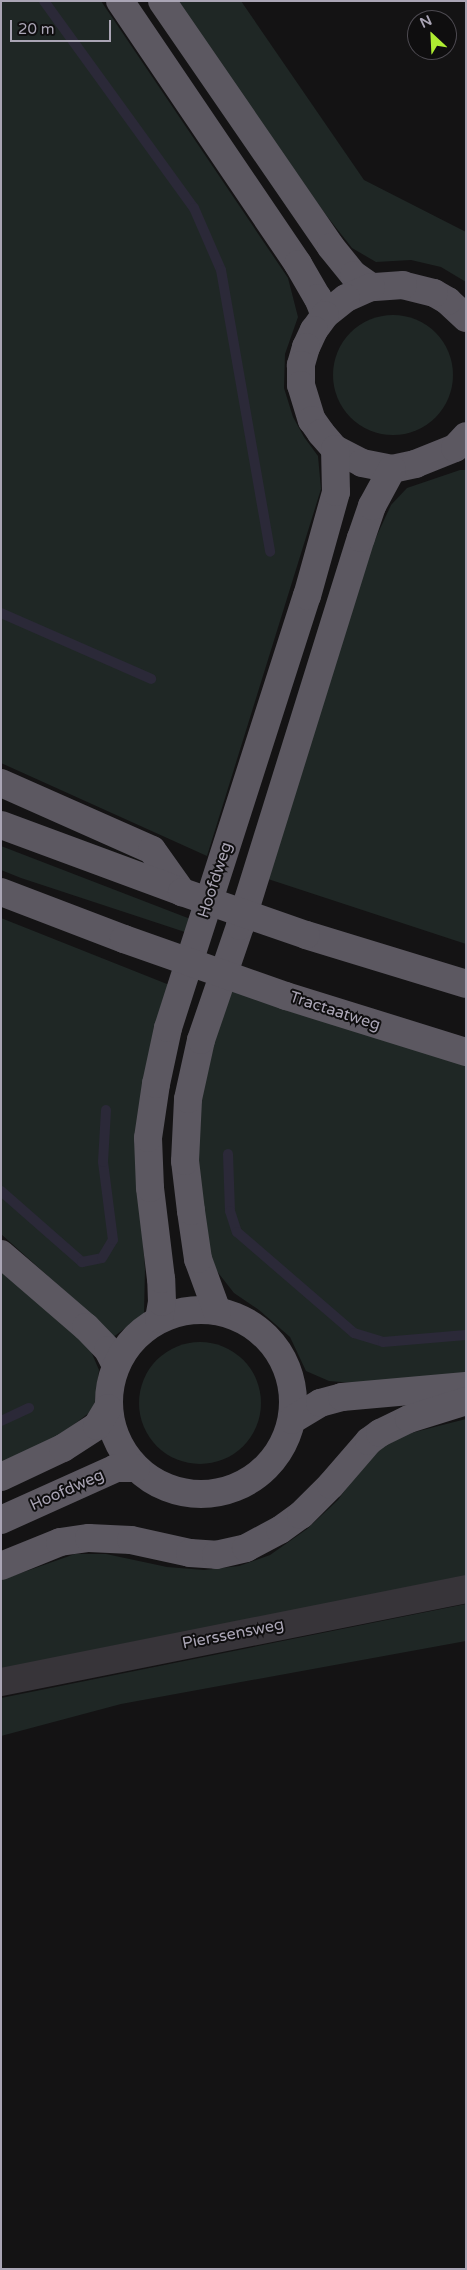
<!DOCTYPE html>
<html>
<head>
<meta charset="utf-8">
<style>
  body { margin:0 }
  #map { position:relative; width:467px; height:2270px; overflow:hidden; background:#141314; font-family:"Varela Round",sans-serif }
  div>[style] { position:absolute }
  .green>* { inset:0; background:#1f2725 }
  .round { border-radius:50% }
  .stream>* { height:10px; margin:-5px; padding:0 5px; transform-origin:5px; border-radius:5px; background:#2b2938 }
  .minor>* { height:28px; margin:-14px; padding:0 14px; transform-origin:14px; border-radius:14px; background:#373439 }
  .trunk>* { height:28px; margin:-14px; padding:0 14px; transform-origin:14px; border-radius:14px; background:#5c5861 }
  .trunk>.ring { margin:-14px; padding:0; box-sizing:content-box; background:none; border:28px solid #5c5861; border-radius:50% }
  .trunk-bridge>* { height:28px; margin:-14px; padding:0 14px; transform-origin:14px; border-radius:14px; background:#5c5861 }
  span { translate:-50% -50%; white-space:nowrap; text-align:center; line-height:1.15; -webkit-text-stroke:4px #0f0e0f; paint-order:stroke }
  .street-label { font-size:16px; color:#aaa5b5 }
  .frame { position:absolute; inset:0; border:2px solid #aaa5b5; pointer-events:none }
  .north { position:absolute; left:407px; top:10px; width:50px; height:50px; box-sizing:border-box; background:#0f0e0f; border:1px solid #4d4a51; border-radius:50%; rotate:335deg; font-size:14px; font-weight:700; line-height:20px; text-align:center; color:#aaa5b5 }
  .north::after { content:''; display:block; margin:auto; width:18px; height:22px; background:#afed32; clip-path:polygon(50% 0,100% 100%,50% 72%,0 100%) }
  .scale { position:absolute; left:10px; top:20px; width:101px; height:22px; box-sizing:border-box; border:2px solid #aaa5b5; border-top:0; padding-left:6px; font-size:15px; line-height:18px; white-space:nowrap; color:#aaa5b5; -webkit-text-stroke:4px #0f0e0f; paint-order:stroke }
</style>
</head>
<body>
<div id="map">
  <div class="green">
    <div style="clip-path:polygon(1px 1px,101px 1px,288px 278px,298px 317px,285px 354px,284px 388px,293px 417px,304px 437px,318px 456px,321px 489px,207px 856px,1px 763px)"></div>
    <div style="clip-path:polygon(176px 1px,241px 1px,364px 180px,466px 232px,466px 282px,441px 267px,411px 260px,376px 262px,352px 248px,326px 215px)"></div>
    <div class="round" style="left:333px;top:315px;width:120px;height:120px"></div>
    <div style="clip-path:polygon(460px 470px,466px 470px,466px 944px,268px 879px,372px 546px,391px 505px,407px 488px)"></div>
    <div style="clip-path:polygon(1px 846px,193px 920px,188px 933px,21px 878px,1px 870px)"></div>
    <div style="clip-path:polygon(1px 918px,172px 986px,136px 1148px,145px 1269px,144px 1314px,112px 1338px,76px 1301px,1px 1234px)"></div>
    <div style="clip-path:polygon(227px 988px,466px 1063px,466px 1373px,353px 1383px,329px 1381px,306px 1371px,290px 1337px,259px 1310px,234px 1293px,205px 1256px,192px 1162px,198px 1098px)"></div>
    <div style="clip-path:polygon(1px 1266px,87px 1342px,99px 1370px,94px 1409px,55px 1439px,1px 1465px)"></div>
    <div class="round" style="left:139px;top:1342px;width:122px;height:122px"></div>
    <div style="clip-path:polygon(466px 1419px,466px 1580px,1px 1674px,1px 1580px,75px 1554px,106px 1554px,167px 1567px,204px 1570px,239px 1566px,270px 1555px,307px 1529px,338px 1500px,360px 1469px,383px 1447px,407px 1434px)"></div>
    <div style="clip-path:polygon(466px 1604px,466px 1641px,121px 1704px,1px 1736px,1px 1698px)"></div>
  </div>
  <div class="stream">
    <div style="left:44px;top:1px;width:256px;rotate:54.1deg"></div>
    <div style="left:194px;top:208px;width:68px;rotate:66.5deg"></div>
    <div style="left:221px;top:270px;width:286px;rotate:80.1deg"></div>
    <div style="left:1px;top:613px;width:164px;rotate:23.7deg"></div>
    <div style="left:228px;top:1154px;width:57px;rotate:88deg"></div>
    <div style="left:230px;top:1211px;width:22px;rotate:72deg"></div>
    <div style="left:237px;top:1232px;width:155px;rotate:40.8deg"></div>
    <div style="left:354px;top:1333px;width:30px;rotate:17deg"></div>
    <div style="left:383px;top:1342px;width:83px;rotate:-4.8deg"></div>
    <div style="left:1px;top:1191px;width:108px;rotate:41.2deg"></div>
    <div style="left:82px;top:1262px;width:20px;rotate:-11deg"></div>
    <div style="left:102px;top:1258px;width:21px;rotate:-59deg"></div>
    <div style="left:113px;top:1240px;width:79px;rotate:-97.3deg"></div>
    <div style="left:103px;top:1162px;width:52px;rotate:-86.7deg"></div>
    <div style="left:1px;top:1421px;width:31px;rotate:-25deg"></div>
  </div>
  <div class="minor">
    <div style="left:1px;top:1682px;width:474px;rotate:-11.3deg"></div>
  </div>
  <div class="trunk">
    <div style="left:120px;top:1px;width:318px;rotate:55.9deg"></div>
    <div style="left:298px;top:264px;width:39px;rotate:60deg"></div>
    <div style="left:318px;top:298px;width:18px;rotate:68deg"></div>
    <div style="left:162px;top:1px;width:298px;rotate:55.5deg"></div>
    <div style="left:331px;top:247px;width:36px;rotate:51deg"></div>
    <div style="left:354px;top:275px;width:21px;rotate:35deg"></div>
    <div style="left:466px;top:318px;width:25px;rotate:-137deg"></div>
    <div style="left:448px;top:301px;width:16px;rotate:-150deg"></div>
    <div style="left:434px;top:293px;width:32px;rotate:-166deg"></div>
    <div style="left:403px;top:285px;width:32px;rotate:176deg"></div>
    <div style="left:371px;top:287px;width:27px;rotate:156deg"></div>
    <div style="left:346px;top:298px;width:27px;rotate:141deg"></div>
    <div style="left:325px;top:315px;width:19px;rotate:126deg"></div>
    <div style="left:314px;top:330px;width:19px;rotate:115deg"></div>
    <div style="left:306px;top:347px;width:19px;rotate:106deg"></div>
    <div style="left:301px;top:365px;width:20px;rotate:90deg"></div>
    <div style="left:301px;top:385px;width:37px;rotate:73deg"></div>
    <div style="left:312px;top:420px;width:16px;rotate:55deg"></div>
    <div style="left:321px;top:433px;width:21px;rotate:49deg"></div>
    <div style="left:335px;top:449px;width:30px;rotate:27deg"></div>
    <div style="left:362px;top:463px;width:31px;rotate:11deg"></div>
    <div style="left:392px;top:469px;width:24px;rotate:-12deg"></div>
    <div style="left:415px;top:464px;width:43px;rotate:-21.8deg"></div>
    <div style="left:455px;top:448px;width:16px;rotate:-47deg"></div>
    <div style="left:1px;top:783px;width:165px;rotate:23.9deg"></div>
    <div style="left:152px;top:850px;width:52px;rotate:54.5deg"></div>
    <div style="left:1px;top:825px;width:193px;rotate:20.3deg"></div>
    <div style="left:1px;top:892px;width:132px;rotate:20.9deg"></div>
    <div style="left:306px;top:935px;width:167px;rotate:17deg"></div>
    <div style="left:286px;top:996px;width:189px;rotate:17.3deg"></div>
    <div style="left:1px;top:1254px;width:112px;rotate:40.7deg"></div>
    <div style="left:86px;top:1327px;width:32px;rotate:46deg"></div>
    <div style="left:108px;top:1350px;width:16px;rotate:63deg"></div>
    <div class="ring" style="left:109px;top:1310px;width:156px;height:156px"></div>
    <div style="left:217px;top:1311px;width:55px;rotate:-110.1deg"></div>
    <div style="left:198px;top:1259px;width:49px;rotate:-98.3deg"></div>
    <div style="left:191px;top:1211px;width:50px;rotate:-96.8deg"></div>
    <div style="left:185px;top:1161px;width:62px;rotate:-87.2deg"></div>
    <div style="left:188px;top:1099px;width:60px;rotate:-77.6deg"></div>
    <div style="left:201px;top:1040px;width:120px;rotate:-71.1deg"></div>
    <div style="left:240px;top:926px;width:406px;rotate:-72.7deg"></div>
    <div style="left:361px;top:538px;width:34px;rotate:-71deg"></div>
    <div style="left:372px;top:506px;width:42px;rotate:-61.6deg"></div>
    <div style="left:159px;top:1319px;width:17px;rotate:-80deg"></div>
    <div style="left:162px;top:1302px;width:23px;rotate:-92deg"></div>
    <div style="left:161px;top:1279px;width:92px;rotate:-96.9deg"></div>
    <div style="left:150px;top:1188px;width:50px;rotate:-92.3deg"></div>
    <div style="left:148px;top:1138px;width:55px;rotate:-81.6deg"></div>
    <div style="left:156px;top:1084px;width:57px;rotate:-77.9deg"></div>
    <div style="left:168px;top:1028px;width:454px;rotate:-72.2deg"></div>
    <div style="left:307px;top:596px;width:108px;rotate:-74.4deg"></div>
    <div style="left:336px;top:492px;width:43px;rotate:-91.3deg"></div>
    <div style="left:292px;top:1420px;width:33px;rotate:-31deg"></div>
    <div style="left:320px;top:1403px;width:23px;rotate:-15deg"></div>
    <div style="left:342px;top:1397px;width:124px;rotate:-5.1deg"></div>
    <div style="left:1px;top:1477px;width:68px;rotate:-25.1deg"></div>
    <div style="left:63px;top:1448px;width:40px;rotate:-32.9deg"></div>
    <div style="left:97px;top:1426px;width:21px;rotate:-59deg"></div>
    <div style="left:1px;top:1520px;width:126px;rotate:-24.3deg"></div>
    <div style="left:116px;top:1468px;width:20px"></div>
    <div style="left:1px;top:1566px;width:64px;rotate:-22.1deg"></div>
    <div style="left:60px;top:1542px;width:29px;rotate:-8deg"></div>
    <div style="left:89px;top:1538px;width:42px;rotate:2.7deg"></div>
    <div style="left:131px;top:1540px;width:60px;rotate:12.4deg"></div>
    <div style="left:190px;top:1553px;width:26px;rotate:4deg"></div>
    <div style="left:216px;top:1555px;width:31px;rotate:-13deg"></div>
    <div style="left:246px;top:1548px;width:38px;rotate:-28deg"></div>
    <div style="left:280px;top:1530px;width:26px;rotate:-36deg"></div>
    <div style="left:301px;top:1515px;width:42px;rotate:-45deg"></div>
    <div style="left:331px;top:1485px;width:58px;rotate:-49.2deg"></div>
    <div style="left:369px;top:1441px;width:14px;rotate:-36deg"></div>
    <div style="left:380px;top:1433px;width:32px;rotate:-26deg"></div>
    <div style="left:409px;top:1419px;width:60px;rotate:-17.5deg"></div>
  </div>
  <div class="trunk-bridge">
    <div style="left:182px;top:892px;width:131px;rotate:19.1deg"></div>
    <div style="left:124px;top:939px;width:172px;rotate:19.4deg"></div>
  </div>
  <div class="street-label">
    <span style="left:215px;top:880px;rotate:-72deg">Hoofdweg</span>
    <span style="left:335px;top:1011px;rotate:18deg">Tractaatweg</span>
    <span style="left:67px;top:1490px;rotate:-24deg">Hoofdweg</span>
    <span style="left:233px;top:1634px;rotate:-11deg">Pierssensweg</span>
  </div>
  <div class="frame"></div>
  <div class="north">N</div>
  <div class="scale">20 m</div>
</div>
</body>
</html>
